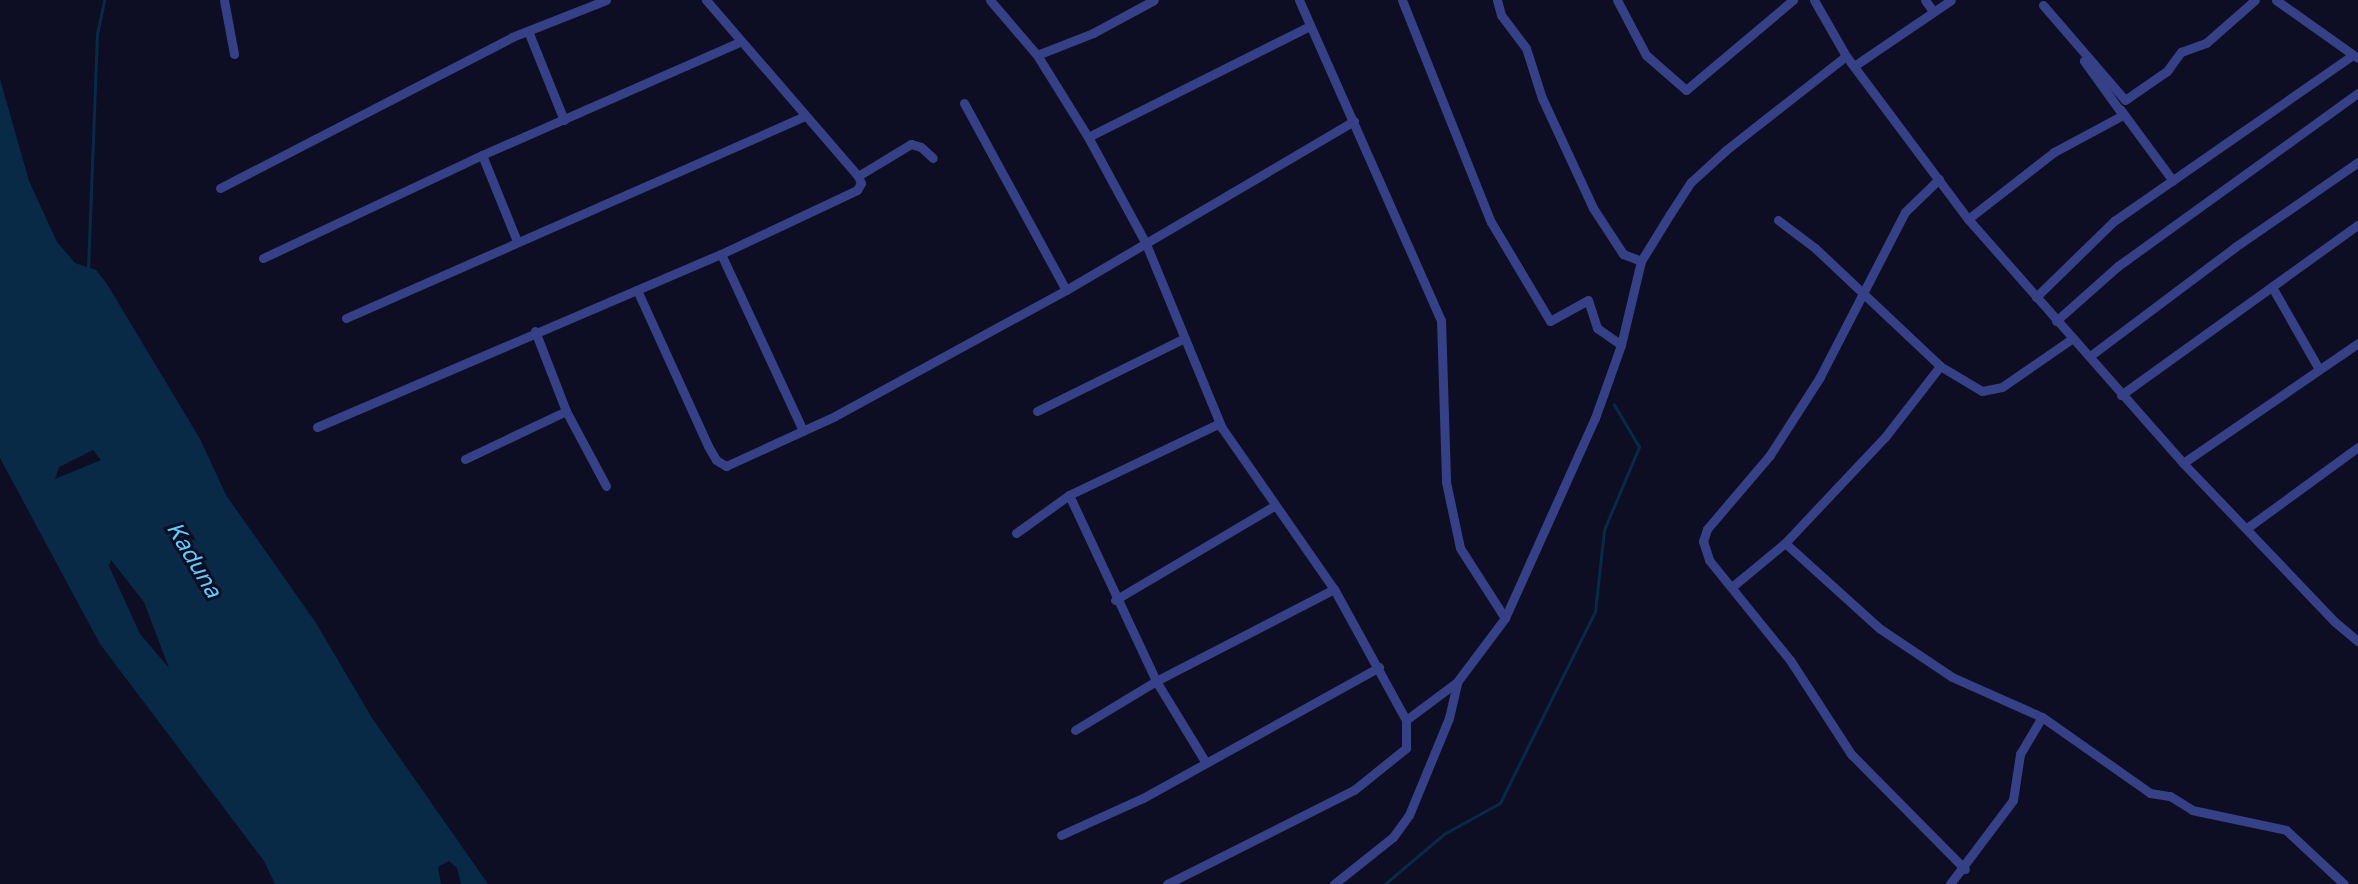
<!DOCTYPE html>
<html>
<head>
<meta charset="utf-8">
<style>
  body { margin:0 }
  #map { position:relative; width:2358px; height:884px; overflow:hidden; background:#0d0d24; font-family:"Golos Text",sans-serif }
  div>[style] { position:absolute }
  .water>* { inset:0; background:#092a47 }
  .stream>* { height:2.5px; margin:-1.25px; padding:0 1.25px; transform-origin:1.25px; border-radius:1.25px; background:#092a47 }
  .minor>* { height:9px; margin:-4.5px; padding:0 4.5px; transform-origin:4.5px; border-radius:4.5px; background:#364086 }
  span { translate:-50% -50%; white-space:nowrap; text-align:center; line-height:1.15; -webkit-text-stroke:6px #0d0d24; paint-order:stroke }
  .water-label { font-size:23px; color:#5eceff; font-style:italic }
</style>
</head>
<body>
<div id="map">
  <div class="water">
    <div style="clip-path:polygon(evenodd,0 79px,29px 181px,57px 242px,75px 263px,96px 270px,107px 284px,200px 439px,226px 495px,316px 623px,372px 718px,488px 884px,461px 884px,457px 868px,449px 861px,438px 867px,441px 884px,275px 884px,264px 861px,100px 644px,0 458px,0 79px,93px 450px,101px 460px,55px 479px,59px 467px,93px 450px,0 79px,111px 560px,144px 602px,169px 668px,140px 634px,109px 566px,111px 560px)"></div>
  </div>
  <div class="stream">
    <div style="left:88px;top:269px;width:235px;rotate:-87.8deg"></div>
    <div style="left:97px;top:34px;width:35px;rotate:-78deg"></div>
    <div style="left:1385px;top:884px;width:77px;rotate:-40.3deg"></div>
    <div style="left:1444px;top:834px;width:64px;rotate:-29deg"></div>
    <div style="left:1500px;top:803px;width:213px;rotate:-63.6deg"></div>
    <div style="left:1595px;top:612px;width:82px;rotate:-83.7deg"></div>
    <div style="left:1604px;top:530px;width:90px;rotate:-67.1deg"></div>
    <div style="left:1639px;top:447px;width:49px;rotate:-120.8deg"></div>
  </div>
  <div class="minor">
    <div style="left:224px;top:0;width:55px;rotate:79.5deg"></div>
    <div style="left:990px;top:0;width:72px;rotate:49.5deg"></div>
    <div style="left:1037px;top:55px;width:97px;rotate:58.1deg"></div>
    <div style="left:1088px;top:137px;width:122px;rotate:61.5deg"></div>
    <div style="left:1146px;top:244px;width:199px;rotate:67.6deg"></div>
    <div style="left:1222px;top:428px;width:196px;rotate:55.2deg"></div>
    <div style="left:1334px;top:589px;width:149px;rotate:61.2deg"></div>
    <div style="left:1299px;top:0;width:350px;rotate:66.1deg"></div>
    <div style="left:1441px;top:320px;width:162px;rotate:88.2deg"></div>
    <div style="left:1446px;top:482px;width:67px;rotate:78deg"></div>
    <div style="left:1460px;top:548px;width:83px;rotate:57.3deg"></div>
    <div style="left:1402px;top:0;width:239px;rotate:68.2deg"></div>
    <div style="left:1491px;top:222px;width:115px;rotate:59.2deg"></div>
    <div style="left:1550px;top:321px;width:43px;rotate:-28.9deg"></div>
    <div style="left:1588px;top:300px;width:29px;rotate:72deg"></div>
    <div style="left:1597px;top:328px;width:29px;rotate:35deg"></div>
    <div style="left:1497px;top:0;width:16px;rotate:75deg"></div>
    <div style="left:1501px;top:15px;width:41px;rotate:52.9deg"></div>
    <div style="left:1526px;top:48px;width:52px;rotate:72.3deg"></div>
    <div style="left:1542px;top:98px;width:121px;rotate:65.1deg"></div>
    <div style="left:1593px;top:208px;width:55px;rotate:56.9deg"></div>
    <div style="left:1623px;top:254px;width:19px;rotate:21deg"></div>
    <div style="left:1617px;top:0;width:62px;rotate:62.2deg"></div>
    <div style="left:1646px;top:55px;width:53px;rotate:41.2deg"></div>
    <div style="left:1686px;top:90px;width:140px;rotate:-40.1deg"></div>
    <div style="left:1814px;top:0;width:64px;rotate:60.3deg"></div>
    <div style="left:1846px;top:56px;width:204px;rotate:53.2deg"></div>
    <div style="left:1968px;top:219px;width:325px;rotate:48.6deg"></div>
    <div style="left:2183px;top:463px;width:220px;rotate:46.3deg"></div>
    <div style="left:2335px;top:622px;width:30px;rotate:40deg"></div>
    <div style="left:1925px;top:0;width:14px;rotate:54deg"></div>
    <div style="left:2276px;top:0;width:100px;rotate:35.3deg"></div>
    <div style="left:2043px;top:5px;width:125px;rotate:49.2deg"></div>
    <div style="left:2125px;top:100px;width:51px;rotate:-34.6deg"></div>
    <div style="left:2167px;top:71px;width:24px;rotate:-54deg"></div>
    <div style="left:2181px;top:52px;width:27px;rotate:-20deg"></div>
    <div style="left:2206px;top:43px;width:65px;rotate:-41.3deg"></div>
    <div style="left:528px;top:31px;width:96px;rotate:68deg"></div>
    <div style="left:1037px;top:55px;width:60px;rotate:-21.4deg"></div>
    <div style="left:1093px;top:33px;width:69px;rotate:-28.4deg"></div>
    <div style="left:1854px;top:66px;width:117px;rotate:-34.2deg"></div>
    <div style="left:964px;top:103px;width:213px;rotate:61.4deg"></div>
    <div style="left:2120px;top:109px;width:89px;rotate:53.6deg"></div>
    <div style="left:1088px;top:137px;width:248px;rotate:-26.6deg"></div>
    <div style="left:482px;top:155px;width:93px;rotate:67.9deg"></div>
    <div style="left:858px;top:176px;width:62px;rotate:-31.1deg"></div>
    <div style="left:911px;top:144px;width:10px;rotate:17deg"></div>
    <div style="left:921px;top:147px;width:16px;rotate:43deg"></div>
    <div style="left:1939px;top:179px;width:47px;rotate:135.9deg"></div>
    <div style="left:1905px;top:212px;width:186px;rotate:117.3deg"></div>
    <div style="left:1820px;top:377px;width:93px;rotate:122.7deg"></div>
    <div style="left:1770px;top:455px;width:97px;rotate:130.4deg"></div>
    <div style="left:1707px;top:529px;width:13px;rotate:108deg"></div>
    <div style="left:1703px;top:541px;width:20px;rotate:72deg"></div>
    <div style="left:1709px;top:560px;width:129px;rotate:51deg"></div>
    <div style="left:1790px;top:660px;width:112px;rotate:57deg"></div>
    <div style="left:1851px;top:754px;width:162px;rotate:45.3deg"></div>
    <div style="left:220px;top:188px;width:329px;rotate:-27.3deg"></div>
    <div style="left:512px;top:37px;width:101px;rotate:-21.5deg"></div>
    <div style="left:1968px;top:219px;width:109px;rotate:-37.9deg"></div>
    <div style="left:2054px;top:152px;width:78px;rotate:-28.2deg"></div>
    <div style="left:2123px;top:115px;width:67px;rotate:-125.8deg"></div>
    <div style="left:1778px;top:220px;width:46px;rotate:37.1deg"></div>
    <div style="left:1815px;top:248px;width:172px;rotate:43.3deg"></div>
    <div style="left:1940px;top:366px;width:49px;rotate:30.8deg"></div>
    <div style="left:1982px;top:391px;width:20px;rotate:-11deg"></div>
    <div style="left:2002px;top:387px;width:86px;rotate:-34.6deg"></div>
    <div style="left:721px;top:254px;width:195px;rotate:65.1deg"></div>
    <div style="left:263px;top:258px;width:242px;rotate:-25.2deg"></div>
    <div style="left:482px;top:155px;width:281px;rotate:-23.7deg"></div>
    <div style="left:2272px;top:287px;width:95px;rotate:60.2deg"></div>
    <div style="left:637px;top:290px;width:171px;rotate:65.5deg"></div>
    <div style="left:708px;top:446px;width:16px;rotate:60deg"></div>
    <div style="left:716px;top:460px;width:12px;rotate:31deg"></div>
    <div style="left:726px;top:466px;width:120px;rotate:-24.6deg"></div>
    <div style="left:835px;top:416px;width:263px;rotate:-28.6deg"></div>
    <div style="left:1066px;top:290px;width:334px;rotate:-30.4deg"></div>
    <div style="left:2036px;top:297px;width:109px;rotate:-44.3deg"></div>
    <div style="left:2114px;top:221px;width:291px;rotate:-34.8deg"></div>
    <div style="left:346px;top:318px;width:501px;rotate:-23.75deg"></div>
    <div style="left:2056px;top:321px;width:83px;rotate:-41.6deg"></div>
    <div style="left:2118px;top:266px;width:296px;rotate:-35.8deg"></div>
    <div style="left:535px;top:331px;width:86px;rotate:68.8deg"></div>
    <div style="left:566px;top:411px;width:85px;rotate:61.9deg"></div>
    <div style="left:2090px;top:356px;width:181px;rotate:-36.9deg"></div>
    <div style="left:2235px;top:247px;width:150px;rotate:-34.6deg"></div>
    <div style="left:2121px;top:395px;width:292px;rotate:-35.7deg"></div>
    <div style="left:1037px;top:411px;width:163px;rotate:-26.3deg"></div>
    <div style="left:317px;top:427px;width:439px;rotate:-23.2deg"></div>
    <div style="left:721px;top:254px;width:150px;rotate:-25.2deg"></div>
    <div style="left:857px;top:190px;width:8px;rotate:-60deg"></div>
    <div style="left:861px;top:183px;width:8px;rotate:-113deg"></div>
    <div style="left:858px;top:176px;width:233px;rotate:-130.8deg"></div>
    <div style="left:465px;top:459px;width:112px;rotate:-25.4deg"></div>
    <div style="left:2183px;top:463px;width:212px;rotate:-34.4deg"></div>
    <div style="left:1069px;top:495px;width:205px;rotate:64.9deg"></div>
    <div style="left:1156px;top:681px;width:96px;rotate:58.6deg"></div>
    <div style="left:2247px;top:528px;width:137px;rotate:-36.1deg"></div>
    <div style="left:1016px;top:533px;width:65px;rotate:-35.6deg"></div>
    <div style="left:1069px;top:495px;width:167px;rotate:-25.5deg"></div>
    <div style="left:1785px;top:543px;width:127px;rotate:42.1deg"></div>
    <div style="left:1879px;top:628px;width:88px;rotate:33.9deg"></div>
    <div style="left:1952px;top:677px;width:98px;rotate:24deg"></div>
    <div style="left:2042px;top:717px;width:132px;rotate:35.1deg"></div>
    <div style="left:2150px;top:793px;width:20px;rotate:9deg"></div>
    <div style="left:2170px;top:796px;width:26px;rotate:32deg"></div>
    <div style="left:2192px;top:810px;width:96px;rotate:12deg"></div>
    <div style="left:2286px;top:830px;width:79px;rotate:43deg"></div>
    <div style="left:1733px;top:586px;width:67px;rotate:-39.6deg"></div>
    <div style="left:1785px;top:543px;width:146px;rotate:-46.7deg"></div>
    <div style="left:1885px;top:437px;width:90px;rotate:-52.2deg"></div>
    <div style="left:1115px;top:600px;width:185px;rotate:-30.6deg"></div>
    <div style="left:1075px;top:730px;width:95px;rotate:-31.2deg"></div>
    <div style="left:1156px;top:681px;width:200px;rotate:-27.3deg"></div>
    <div style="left:1061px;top:835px;width:90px;rotate:-24.3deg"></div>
    <div style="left:1143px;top:798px;width:270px;rotate:-29deg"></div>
    <div style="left:1167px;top:884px;width:209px;rotate:-26.7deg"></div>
    <div style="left:1354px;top:790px;width:67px;rotate:-38.9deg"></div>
    <div style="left:1406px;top:748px;width:28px;rotate:-90deg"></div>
    <div style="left:1406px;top:720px;width:64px;rotate:-36.7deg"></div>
    <div style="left:1457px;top:682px;width:80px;rotate:-53.1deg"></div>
    <div style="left:1505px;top:618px;width:219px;rotate:-65.8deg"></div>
    <div style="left:1595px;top:418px;width:77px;rotate:-70.4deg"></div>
    <div style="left:1621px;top:345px;width:86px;rotate:-76.6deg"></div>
    <div style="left:1641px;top:261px;width:55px;rotate:-58.3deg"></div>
    <div style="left:1670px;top:214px;width:38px;rotate:-57deg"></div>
    <div style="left:1691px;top:182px;width:47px;rotate:-42.4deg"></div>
    <div style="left:1726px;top:150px;width:152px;rotate:-38.1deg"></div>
    <div style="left:1334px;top:884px;width:75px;rotate:-38.5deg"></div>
    <div style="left:1393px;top:837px;width:27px;rotate:-54deg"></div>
    <div style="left:1409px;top:815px;width:105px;rotate:-67.6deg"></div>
    <div style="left:1449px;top:718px;width:37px;rotate:-77deg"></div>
    <div style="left:1950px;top:884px;width:105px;rotate:-53.1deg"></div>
    <div style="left:2013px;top:800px;width:47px;rotate:-81.3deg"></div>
    <div style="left:2020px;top:754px;width:43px;rotate:-59.3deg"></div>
  </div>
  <div class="water-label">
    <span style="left:195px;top:559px;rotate:59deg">Kaduna</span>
  </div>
</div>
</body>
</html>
